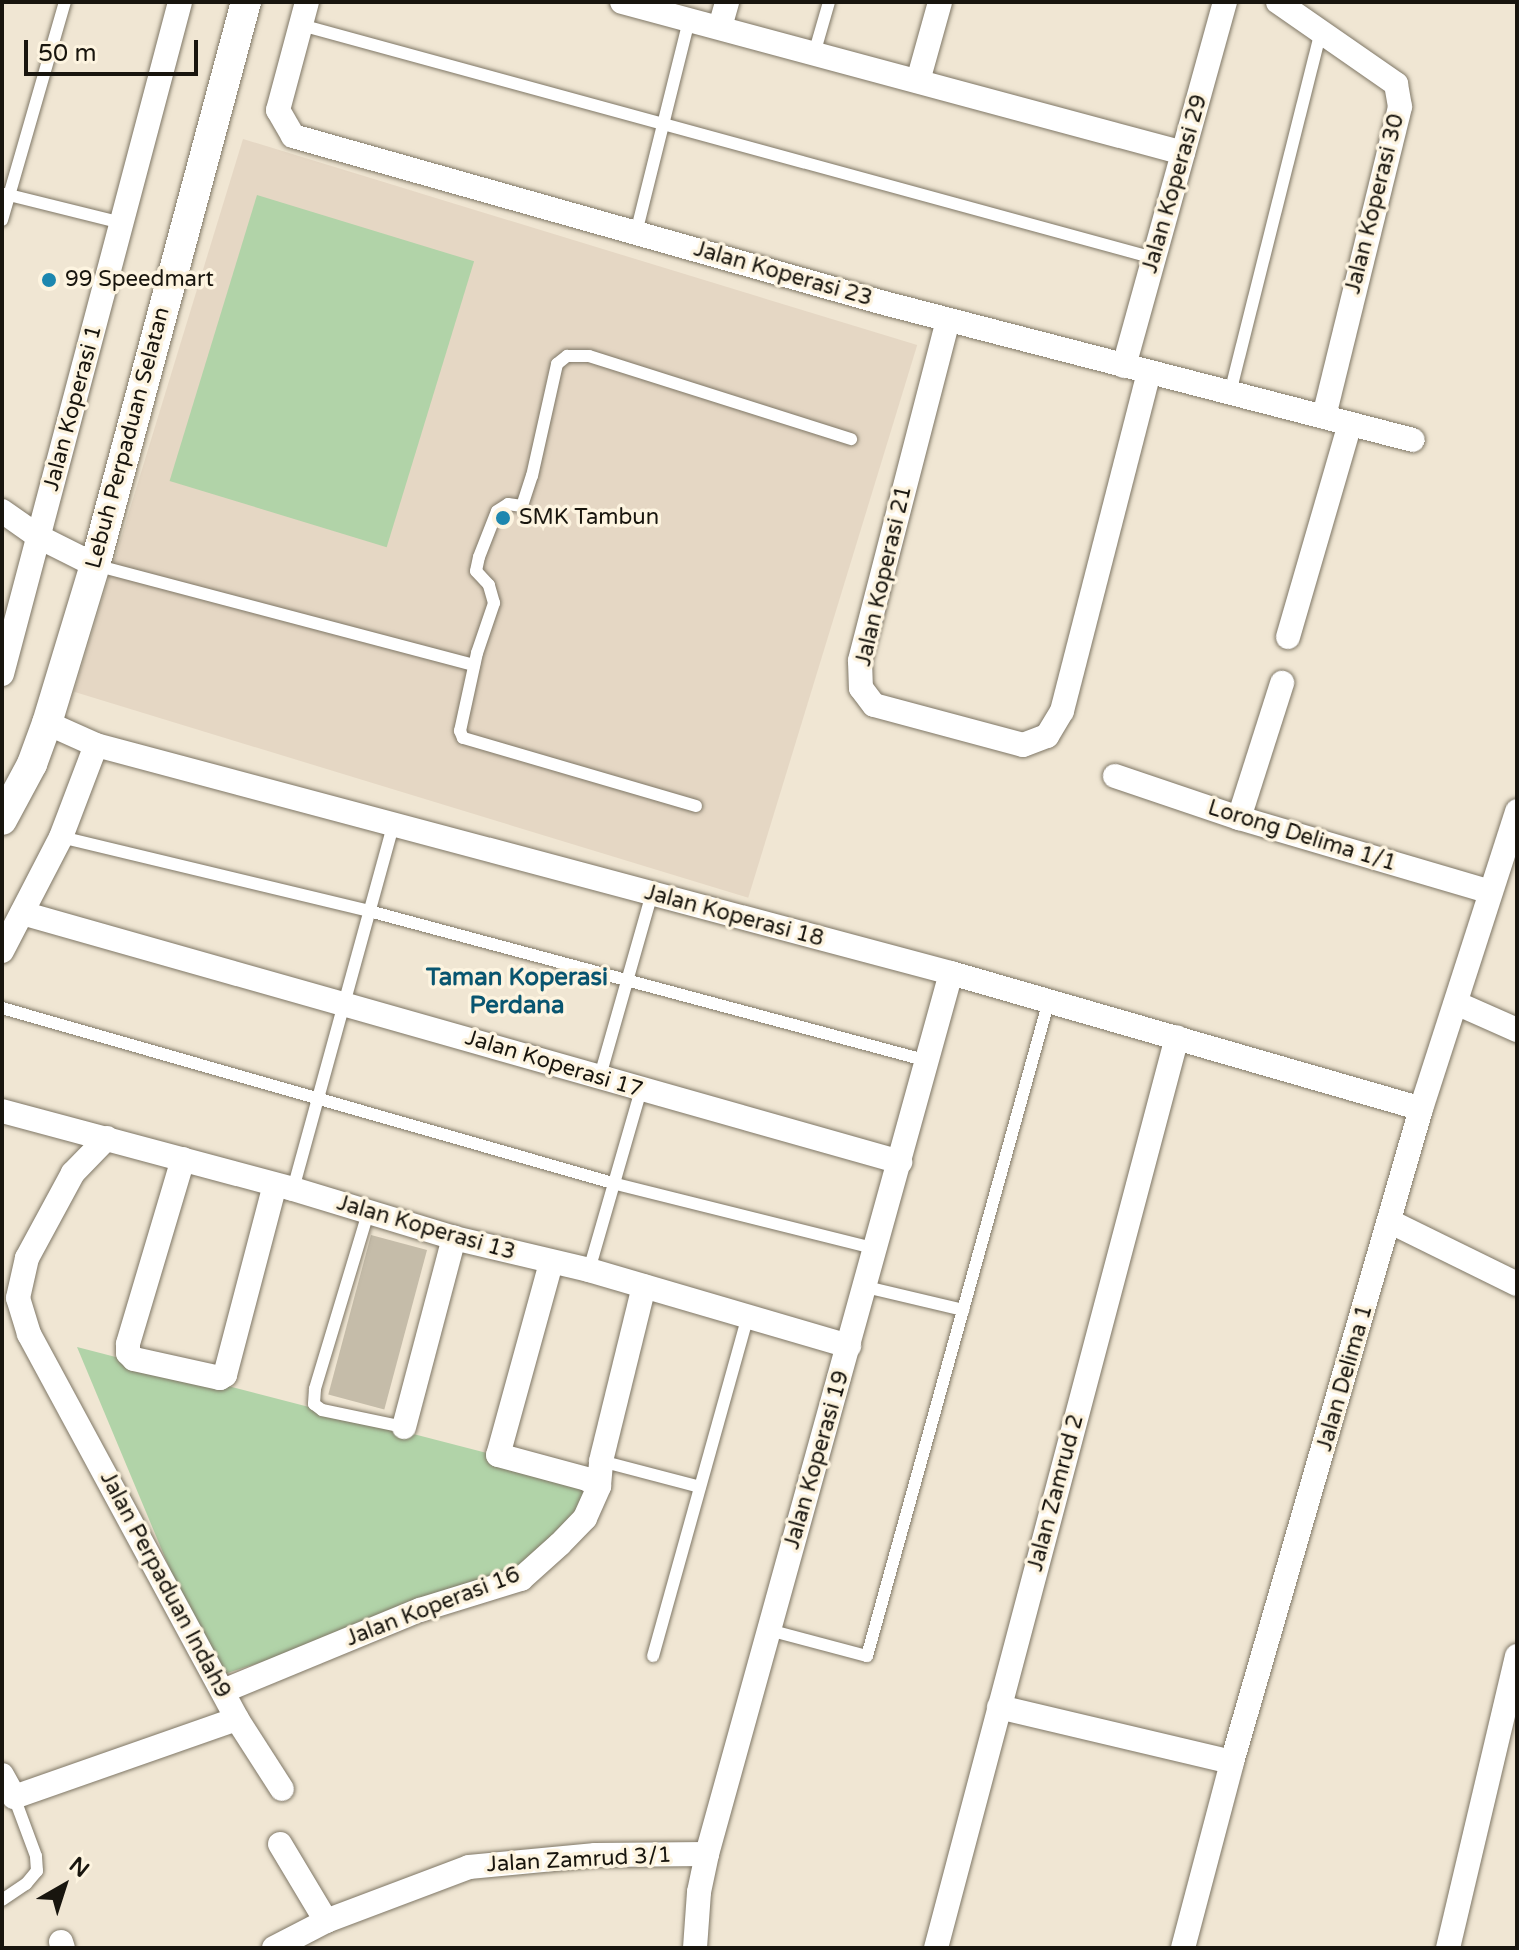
<!DOCTYPE html>
<html>
<head>
<meta charset="utf-8">
<style>
  body { margin:0 }
  #map { position:relative; width:1519px; height:1950px; overflow:hidden; background:#f0e6d3; font-family:"Varela Round",sans-serif }
  div>[style] { position:absolute }
  .education>* { inset:0; background:#e5d7c4; transform-origin:0 0 }
  .green>* { inset:0; background:#b1d3a8; transform-origin:0 0 }
  .building>* { inset:0; background:#c5bca9; transform-origin:0 0 }
  .roads { filter:drop-shadow(0 0 2px #7f7766) drop-shadow(0 0 2px #7f7766) }
  .service>* { height:12px; margin:-6px; padding:0 6px; transform-origin:6px; border-radius:6px; background:#fff }
  .minor>* { height:24px; margin:-12px; padding:0 12px; transform-origin:12px; border-radius:12px; background:#fff }
  .tertiary>* { height:30px; margin:-15px; padding:0 15px; transform-origin:15px; border-radius:15px; background:#fff }
  .dots>* { width:22px; height:22px; translate:-50% -50%; box-sizing:border-box; border:4px solid #fdf4e0; border-radius:50% }
  span { translate:-50% -50%; white-space:nowrap; text-align:center; line-height:1.15; -webkit-text-stroke:7px #fdf4e0; paint-order:stroke }
  .street-label { font-size:22px; color:#18150e }
  .poi-label { font-size:22px; color:#18150e }
  .left { translate:0 -50%; text-align:left }
  .neighbourhood-label { font-size:24px; color:#095570; font-weight:700 }
  .frame { position:absolute; inset:0; border:4px solid #18150e; pointer-events:none }
  .north { position:absolute; left:24px; top:1846px; width:80px; height:80px; -webkit-text-stroke:6px #fdf4e0; paint-order:stroke; rotate:39deg; font-size:22px; font-weight:700; line-height:32px; text-align:center; color:#18150e }
  .north::after { content:''; display:block; margin:auto; width:28px; height:36px; background:#18150e; clip-path:polygon(50% 0,100% 100%,50% 72%,0 100%) }
  .scale { position:absolute; left:24px; top:40px; width:174px; height:36px; box-sizing:border-box; border:4px solid #18150e; border-top:0; padding-left:10px; font-size:24px; line-height:28px; white-space:nowrap; color:#18150e; -webkit-text-stroke:6px #fdf4e0; paint-order:stroke }
</style>
</head>
<body>
<div id="map">
  <div class="education">
    <div style="left:243px;top:139px;width:705px;height:578px;rotate:17deg"></div>
  </div>
  <div class="green">
    <div style="left:257px;top:195px;width:227px;height:299px;rotate:17deg"></div>
    <div style="clip-path:polygon(77px 1347px,587px 1479px,590px 1505px,521px 1579px,215px 1677px)"></div>
  </div>
  <div class="building">
    <div style="left:371px;top:1235px;width:58px;height:165px;rotate:15deg"></div>
  </div>
  <div class="roads">
    <div class="service">
      <div style="left:301px;top:25px;width:884px;rotate:15.28deg"></div>
      <div style="left:814px;top:54px;width:54px;rotate:-73.9deg"></div>
      <div style="left:5px;top:194px;width:121px;rotate:13.9deg"></div>
      <div style="left:2px;top:220px;width:227px;rotate:-73.9deg"></div>
      <div style="left:636px;top:233px;width:219px;rotate:-76deg"></div>
      <div style="left:1230px;top:393px;width:373px;rotate:-75.9deg"></div>
      <div style="left:95px;top:565px;width:392px;rotate:14.8deg"></div>
      <div style="left:696px;top:806px;width:243px;rotate:-163.7deg"></div>
      <div style="left:463px;top:738px;width:8px;rotate:-113deg"></div>
      <div style="left:460px;top:731px;width:80px;rotate:-77.7deg"></div>
      <div style="left:477px;top:653px;width:53px;rotate:-71.2deg"></div>
      <div style="left:494px;top:603px;width:19px;rotate:-106deg"></div>
      <div style="left:489px;top:585px;width:19px;rotate:-133deg"></div>
      <div style="left:476px;top:571px;width:14px;rotate:-78deg"></div>
      <div style="left:479px;top:557px;width:49px;rotate:-68.6deg"></div>
      <div style="left:497px;top:511px;width:13px;rotate:-32deg"></div>
      <div style="left:508px;top:504px;width:14px;rotate:8deg"></div>
      <div style="left:522px;top:506px;width:32px;rotate:-72deg"></div>
      <div style="left:532px;top:476px;width:115px;rotate:-77.4deg"></div>
      <div style="left:557px;top:364px;width:13px;rotate:-39deg"></div>
      <div style="left:567px;top:356px;width:22px"></div>
      <div style="left:589px;top:356px;width:275px;rotate:17.6deg"></div>
      <div style="left:61px;top:837px;width:317px;rotate:13.5deg"></div>
      <div style="left:369px;top:911px;width:579px;rotate:15.02deg"></div>
      <div style="left:2px;top:1008px;width:639px;rotate:15.99deg"></div>
      <div style="left:616px;top:1184px;width:269px;rotate:14deg"></div>
      <div style="left:600px;top:1076px;width:189px;rotate:-74.1deg"></div>
      <div style="left:293px;top:1189px;width:380px;rotate:-74.6deg"></div>
      <div style="left:368px;top:1213px;width:184px;rotate:106.8deg"></div>
      <div style="left:315px;top:1389px;width:15px;rotate:94deg"></div>
      <div style="left:314px;top:1404px;width:10px;rotate:37deg"></div>
      <div style="left:322px;top:1410px;width:84px;rotate:11.7deg"></div>
      <div style="left:589px;top:1270px;width:187px;rotate:-73.9deg"></div>
      <div style="left:866px;top:1287px;width:100px;rotate:13.3deg"></div>
      <div style="left:601px;top:1461px;width:102px;rotate:14.7deg"></div>
      <div style="left:769px;top:1630px;width:101px;rotate:14.9deg"></div>
      <div style="left:867px;top:1656px;width:681px;rotate:-74.49deg"></div>
      <div style="left:653px;top:1656px;width:353px;rotate:-74.4deg"></div>
      <div style="left:2px;top:1900px;width:29px;rotate:-34deg"></div>
      <div style="left:26px;top:1884px;width:17px;rotate:-50deg"></div>
      <div style="left:37px;top:1871px;width:15px;rotate:-94deg"></div>
      <div style="left:36px;top:1856px;width:63px;rotate:-110.4deg"></div>
    </div>
    <div class="minor">
      <div style="left:307px;top:2px;width:112px;rotate:105deg"></div>
      <div style="left:278px;top:110px;width:30px;rotate:60deg"></div>
      <div style="left:293px;top:136px;width:614px;rotate:15.78deg"></div>
      <div style="left:884px;top:303px;width:546px;rotate:14.52deg"></div>
      <div style="left:622px;top:2px;width:581px;rotate:15.06deg"></div>
      <div style="left:1278px;top:2px;width:144px;rotate:34.8deg"></div>
      <div style="left:1396px;top:84px;width:23px;rotate:80deg"></div>
      <div style="left:1400px;top:107px;width:319px;rotate:103.8deg"></div>
      <div style="left:720px;top:27px;width:26px;rotate:-74deg"></div>
      <div style="left:918px;top:81px;width:82px;rotate:-74.4deg"></div>
      <div style="left:948px;top:320px;width:352px;rotate:104.5deg"></div>
      <div style="left:860px;top:661px;width:27px;rotate:88deg"></div>
      <div style="left:861px;top:688px;width:21px;rotate:53deg"></div>
      <div style="left:874px;top:705px;width:154px;rotate:15deg"></div>
      <div style="left:1023px;top:745px;width:26px;rotate:-21deg"></div>
      <div style="left:1047px;top:736px;width:29px;rotate:-59deg"></div>
      <div style="left:1062px;top:711px;width:350px;rotate:-75.6deg"></div>
      <div style="left:1124px;top:366px;width:378px;rotate:-74.5deg"></div>
      <div style="left:2px;top:511px;width:45px;rotate:35.1deg"></div>
      <div style="left:39px;top:537px;width:63px;rotate:26.6deg"></div>
      <div style="left:1288px;top:637px;width:222px;rotate:-73.8deg"></div>
      <div style="left:2px;top:674px;width:695px;rotate:-75.16deg"></div>
      <div style="left:47px;top:723px;width:54px;rotate:24.2deg"></div>
      <div style="left:96px;top:745px;width:885px;rotate:14.93deg"></div>
      <div style="left:951px;top:973px;width:489px;rotate:16.1deg"></div>
      <div style="left:1115px;top:776px;width:131px;rotate:18.7deg"></div>
      <div style="left:1239px;top:818px;width:262px;rotate:16.4deg"></div>
      <div style="left:1239px;top:818px;width:142px;rotate:-72.3deg"></div>
      <div style="left:22px;top:913px;width:913px;rotate:15.83deg"></div>
      <div style="left:2px;top:951px;width:128px;rotate:-62.6deg"></div>
      <div style="left:61px;top:837px;width:98px;rotate:-69.2deg"></div>
      <div style="left:1456px;top:1003px;width:67px;rotate:23.9deg"></div>
      <div style="left:2px;top:1111px;width:301px;rotate:15deg"></div>
      <div style="left:293px;top:1189px;width:168px;rotate:16.9deg"></div>
      <div style="left:454px;top:1238px;width:139px;rotate:13.3deg"></div>
      <div style="left:589px;top:1270px;width:271px;rotate:16.3deg"></div>
      <div style="left:107px;top:1138px;width:49px;rotate:134.2deg"></div>
      <div style="left:73px;top:1173px;width:97px;rotate:118.4deg"></div>
      <div style="left:27px;top:1258px;width:41px;rotate:102.7deg"></div>
      <div style="left:18px;top:1298px;width:38px;rotate:73deg"></div>
      <div style="left:29px;top:1334px;width:438px;rotate:61.6deg"></div>
      <div style="left:237px;top:1719px;width:83px;rotate:57.3deg"></div>
      <div style="left:183px;top:1159px;width:193px;rotate:106.6deg"></div>
      <div style="left:128px;top:1344px;width:9px;rotate:90deg"></div>
      <div style="left:128px;top:1353px;width:8px;rotate:45deg"></div>
      <div style="left:134px;top:1359px;width:88px;rotate:12.5deg"></div>
      <div style="left:220px;top:1378px;width:6px;rotate:-31deg"></div>
      <div style="left:225px;top:1375px;width:196px;rotate:-75.3deg"></div>
      <div style="left:1391px;top:1222px;width:140px;rotate:26.2deg"></div>
      <div style="left:551px;top:1263px;width:199px;rotate:105.4deg"></div>
      <div style="left:498px;top:1455px;width:92px;rotate:15.1deg"></div>
      <div style="left:587px;top:1479px;width:14px;rotate:30deg"></div>
      <div style="left:404px;top:1427px;width:196px;rotate:-75.2deg"></div>
      <div style="left:223px;top:1691px;width:213px;rotate:-22.4deg"></div>
      <div style="left:420px;top:1610px;width:106px;rotate:-17.1deg"></div>
      <div style="left:521px;top:1579px;width:52px;rotate:-41.9deg"></div>
      <div style="left:560px;top:1544px;width:36px;rotate:-46deg"></div>
      <div style="left:585px;top:1518px;width:35px;rotate:-66deg"></div>
      <div style="left:599px;top:1486px;width:25px;rotate:-85deg"></div>
      <div style="left:601px;top:1461px;width:180px;rotate:-76.2deg"></div>
      <div style="left:999px;top:1707px;width:239px;rotate:13.3deg"></div>
      <div style="left:2px;top:1775px;width:25px;rotate:61deg"></div>
      <div style="left:14px;top:1797px;width:236px;rotate:-19.3deg"></div>
      <div style="left:280px;top:1844px;width:90px;rotate:59.1deg"></div>
      <div style="left:61px;top:1942px;width:6px;rotate:72deg"></div>
      <div style="left:274px;top:1948px;width:59px;rotate:-27.4deg"></div>
      <div style="left:326px;top:1921px;width:153px;rotate:-20.7deg"></div>
      <div style="left:469px;top:1867px;width:127px;rotate:-5.4deg"></div>
      <div style="left:595px;top:1855px;width:112px;rotate:-0.5deg"></div>
      <div style="left:695px;top:1948px;width:56px;rotate:-85.9deg"></div>
      <div style="left:699px;top:1892px;width:39px;rotate:-78deg"></div>
      <div style="left:707px;top:1854px;width:914px;rotate:-74.52deg"></div>
      <div style="left:936px;top:1948px;width:942px;rotate:-75.18deg"></div>
      <div style="left:1183px;top:1948px;width:192px;rotate:-75.2deg"></div>
      <div style="left:1232px;top:1762px;width:680px;rotate:-73.86deg"></div>
      <div style="left:1421px;top:1109px;width:313px;rotate:-72.1deg"></div>
      <div style="left:1448px;top:1948px;width:300px;rotate:-76.7deg"></div>
    </div>
    <div class="tertiary">
      <div style="left:2px;top:820px;width:64px;rotate:-61.8deg"></div>
      <div style="left:32px;top:764px;width:44px;rotate:-69.9deg"></div>
      <div style="left:47px;top:723px;width:165px;rotate:-73.1deg"></div>
      <div style="left:95px;top:565px;width:583px;rotate:-74.99deg"></div>
    </div>
  </div>
  <div class="dots">
    <div style="left:49px;top:280px;background:#1d87af"></div>
    <div style="left:503px;top:518px;background:#1d87af"></div>
  </div>
  <div class="street-label">
    <span style="left:1175px;top:184px;rotate:-74deg">Jalan Koperasi 29</span>
    <span style="left:1375px;top:204px;rotate:-76deg">Jalan Koperasi 30</span>
    <span style="left:783px;top:274px;rotate:16deg">Jalan Koperasi 23</span>
    <span style="left:73px;top:408px;rotate:-75deg">Jalan Koperasi 1</span>
    <span style="left:128px;top:438px;rotate:-75deg">Lebuh Perpaduan Selatan</span>
    <span style="left:884px;top:576px;rotate:-77deg">Jalan Koperasi 21</span>
    <span style="left:1302px;top:836px;rotate:17deg">Lorong Delima 1/1</span>
    <span style="left:734px;top:916px;rotate:15deg">Jalan Koperasi 18</span>
    <span style="left:554px;top:1064px;rotate:17deg">Jalan Koperasi 17</span>
    <span style="left:426px;top:1228px;rotate:16deg">Jalan Koperasi 13</span>
    <span style="left:1345px;top:1378px;rotate:-74deg">Jalan Delima 1</span>
    <span style="left:817px;top:1460px;rotate:-74deg">Jalan Koperasi 19</span>
    <span style="left:1056px;top:1493px;rotate:-75deg">Jalan Zamrud 2</span>
    <span style="left:165px;top:1585px;rotate:62deg">Jalan Perpaduan Indah9</span>
    <span style="left:433px;top:1607px;rotate:-21deg">Jalan Koperasi 16</span>
    <span style="left:579px;top:1860px;rotate:-3deg">Jalan Zamrud 3/1</span>
  </div>
  <div class="poi-label">
    <span class="left" style="left:65px;top:280px">99 Speedmart</span>
    <span class="left" style="left:519px;top:518px">SMK Tambun</span>
  </div>
  <div class="neighbourhood-label">
    <span style="left:517px;top:992px">Taman Koperasi<br>Perdana</span>
  </div>
  <div class="frame"></div>
  <div class="north">N</div>
  <div class="scale">50 m</div>
</div>
</body>
</html>
